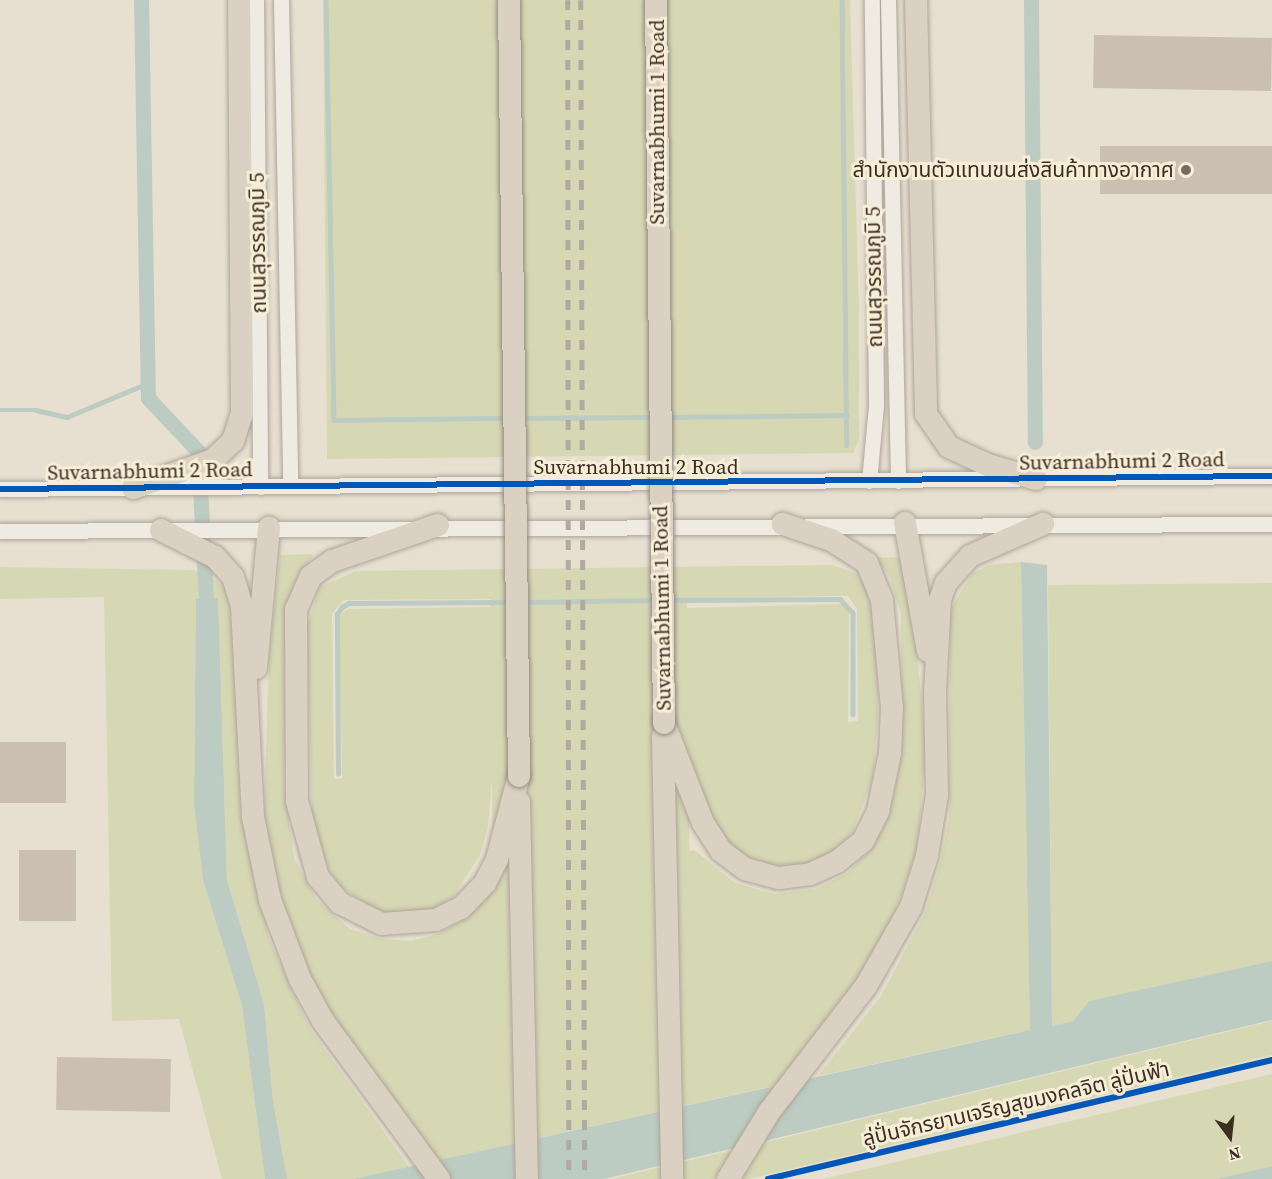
<!DOCTYPE html>
<html>
<head>
<meta charset="utf-8">
<style>
  body { margin:0 }
  #map { position:relative; width:1272px; height:1179px; overflow:hidden; background:#e7e0d1; font-family:"Source Serif 4","Noto Sans Thai",serif }
  div>[style] { position:absolute }
  .green>* { inset:0; background:#d6d7b3 }
  .water>* { inset:0; background:#bcccc2 }
  .stream>* { height:4.5px; margin:-2.25px; padding:0 2.25px; transform-origin:2.25px; border-radius:2.25px; background:#bcccc2 }
  .canal>* { height:15px; margin:-7.5px; padding:0 7.5px; transform-origin:7.5px; border-radius:7.5px; background:#bcccc2 }
  .building>* { inset:0; background:#cbbfb2; transform-origin:0 0 }
  .roads { filter:drop-shadow(0 0 2px #ada599) drop-shadow(0 0 2px #ada599) }
  .minor>* { height:15px; margin:-7.5px; padding:0 7.5px; transform-origin:7.5px; border-radius:7.5px; background:#efebe3 }
  .highway>* { height:22px; margin:-11px; padding:0 11px; transform-origin:11px; border-radius:11px; background:#dad1c2 }
  .rail>* { height:4.5px; margin-top:-2.25px; transform-origin:0; background:repeating-linear-gradient(90deg,#afaaa2 0 10px,transparent 0 20px) }
  .bridges { filter:drop-shadow(0 0 2px #928b80) drop-shadow(0 0 2px #928b80) }
  .highway-bridge>* { height:22px; margin:-11px; padding:0 11px; transform-origin:11px; border-radius:11px; background:#dad1c2 }
  .cycleway>* { height:6px; margin:-3px; padding:0 3px; transform-origin:3px; border-radius:3px; background:#0057b8 }
  .dots>* { width:16px; height:16px; translate:-50% -50%; box-sizing:border-box; border:3px solid #f7eed8; border-radius:50% }
  span { translate:-50% -50%; white-space:nowrap; text-align:center; line-height:1.15; -webkit-text-stroke:6px #f7eed8; paint-order:stroke }
  .street-label { font-size:21px; color:#3d2e20 }
  .poi-label { font-size:21px; color:#3d2e20 }
  .right { translate:-100% -50%; text-align:right }
  .north { position:absolute; left:1200px; top:1107px; width:60px; height:60px; -webkit-text-stroke:4px #f7eed8; paint-order:stroke; rotate:165deg; font-size:16px; font-weight:700; line-height:24px; text-align:center; color:#3d2e20 }
  .north::after { content:''; display:block; margin:auto; width:21px; height:27px; background:#3d2e20; clip-path:polygon(50% 0,100% 100%,50% 72%,0 100%) }
</style>
</head>
<body>
<div id="map">
  <div class="green">
    <div style="clip-path:polygon(323px 0,850px 0,859px 312px,859px 440px,853px 453px,327px 459px)"></div>
    <div style="clip-path:polygon(evenodd,314px 554px,294px 583px,286px 608px,284px 784px,294px 858px,316px 899px,350px 929px,381px 939px,411px 941px,441px 933px,467px 917px,493px 888px,492px 779px,488px 827px,480px 855px,452px 898px,432px 910px,383px 915px,337px 884px,319px 849px,312px 813px,307px 625px,320px 587px,356px 571px,832px 565px,857px 574px,870px 588px,878px 608px,878px 714px,873px 779px,852px 833px,831px 854px,807px 865px,777px 869px,747px 861px,725px 846px,690px 768px,689px 851px,694px 850px,735px 883px,774px 894px,816px 889px,847px 873px,873px 847px,889px 815px,902px 752px,901px 614px,889px 575px,873px 558px,908px 557px,926px 749px,917px 851px,889px 928px,860px 982px,778px 1085px,436px 1161px,332px 1017px,308px 973px,279px 897px,264px 817px,269px 656px,280px 555px,314px 554px,848px 596px,857px 609px,858px 721px,848px 722px,849px 611px,843px 604px,687px 608px,687px 598px,848px 596px,314px 554px,491px 599px,490px 607px,348px 609px,339px 615px,342px 778px,334px 779px,332px 614px,344px 600px,491px 599px)"></div>
    <div style="clip-path:polygon(1021px 562px,1030px 1030px,818px 1076px,881px 996px,925px 913px,941px 861px,949px 818px,950px 610px,972px 574px,989px 565px)"></div>
    <div style="clip-path:polygon(0 567px,194px 570px,217px 581px,229px 595px,237px 615px,241px 814px,269px 939px,309px 1027px,409px 1167px,353px 1179px,287px 1179px,273px 1101px,264px 1004px,227px 880px,218px 598px,196px 599px,194px 805px,203px 880px,242px 1006px,265px 1179px,222px 1179px,179px 1019px,112px 1021px,104px 597px,0 599px)"></div>
    <div style="clip-path:polygon(1272px 583px,1272px 961px,1089px 1001px,1073px 1021px,1052px 1026px,1048px 585px)"></div>
    <div style="clip-path:polygon(1272px 1021px,1272px 1055px,1267px 1056px,748px 1179px,611px 1179px)"></div>
    <div style="clip-path:polygon(1272px 1074px,1272px 1166px,1217px 1179px,823px 1179px)"></div>
  </div>
  <div class="water">
    <div style="clip-path:polygon(1021px 562px,1047px 565px,1052px 1026px,1073px 1021px,1089px 1001px,1272px 961px,1272px 1020px,604px 1179px,353px 1179px,1030px 1030px)"></div>
    <div style="clip-path:polygon(218px 598px,227px 880px,264px 1004px,273px 1101px,287px 1179px,265px 1179px,242px 1006px,203px 880px,194px 805px,196px 599px)"></div>
    <div style="clip-path:polygon(1272px 1166px,1272px 1179px,1217px 1179px)"></div>
  </div>
  <div class="stream">
    <div style="left:326px;top:0;width:420px;rotate:88.9deg"></div>
    <div style="left:334px;top:420px;width:174px;rotate:-0.7deg"></div>
    <div style="left:842px;top:0;width:445px;rotate:89.4deg"></div>
    <div style="left:0;top:410px;width:36px"></div>
    <div style="left:36px;top:410px;width:32px;rotate:13deg"></div>
    <div style="left:67px;top:417px;width:88px;rotate:-22.8deg"></div>
    <div style="left:667px;top:417px;width:180px;rotate:-0.6deg"></div>
    <div style="left:520px;top:418px;width:135px;rotate:-0.4deg"></div>
    <div style="left:670px;top:600px;width:170px;rotate:-0.3deg"></div>
    <div style="left:840px;top:599px;width:19px;rotate:47deg"></div>
    <div style="left:853px;top:613px;width:101px;rotate:90deg"></div>
    <div style="left:523px;top:602px;width:133px;rotate:-0.9deg"></div>
    <div style="left:338px;top:774px;width:160px;rotate:-90.4deg"></div>
    <div style="left:337px;top:614px;width:9px;rotate:-54deg"></div>
    <div style="left:342px;top:607px;width:8px;rotate:-30deg"></div>
    <div style="left:349px;top:603px;width:163px;rotate:-0.4deg"></div>
  </div>
  <div class="canal">
    <div style="left:141px;top:0;width:398px;rotate:89deg"></div>
    <div style="left:148px;top:398px;width:73px;rotate:46.7deg"></div>
    <div style="left:198px;top:451px;width:166px;rotate:86.9deg"></div>
    <div style="left:1031px;top:0;width:442px;rotate:89.5deg"></div>
  </div>
  <div class="building">
    <div style="left:1094px;top:35px;width:178px;height:53px;rotate:1deg"></div>
    <div style="left:1272px;top:146px;width:48px;height:172px;rotate:90deg"></div>
    <div style="left:66px;top:742px;width:61px;height:66px;rotate:90deg"></div>
    <div style="left:19px;top:850px;width:57px;height:71px"></div>
    <div style="left:57px;top:1057px;width:114px;height:53px;rotate:1deg"></div>
  </div>
  <div class="roads">
    <div class="minor">
      <div style="left:256px;top:0;width:487px;rotate:89.5deg"></div>
      <div style="left:281px;top:0;width:486px;rotate:88.9deg"></div>
      <div style="left:888px;top:0;width:481px;rotate:88.8deg"></div>
      <div style="left:869px;top:481px;width:76px;rotate:-84.7deg"></div>
      <div style="left:876px;top:405px;width:405px;rotate:-90.6deg"></div>
      <div style="left:0;top:489px;width:1272px;rotate:-0.59deg"></div>
      <div style="left:0;top:531px;width:1272px;rotate:-0.32deg"></div>
    </div>
    <div class="highway">
      <div style="left:916px;top:0;width:414px;rotate:88.6deg"></div>
      <div style="left:926px;top:414px;width:40px;rotate:55.1deg"></div>
      <div style="left:949px;top:447px;width:43px;rotate:24.8deg"></div>
      <div style="left:988px;top:465px;width:50px;rotate:16.3deg"></div>
      <div style="left:133px;top:488px;width:85px;rotate:-19.3deg"></div>
      <div style="left:213px;top:460px;width:28px;rotate:-44deg"></div>
      <div style="left:233px;top:441px;width:28px;rotate:-72deg"></div>
      <div style="left:242px;top:414px;width:414px;rotate:-90.4deg"></div>
      <div style="left:905px;top:523px;width:130px;rotate:79.8deg"></div>
      <div style="left:438px;top:525px;width:112px;rotate:161.2deg"></div>
      <div style="left:332px;top:561px;width:26px;rotate:144deg"></div>
      <div style="left:311px;top:576px;width:36px;rotate:114deg"></div>
      <div style="left:296px;top:609px;width:192px;rotate:89.7deg"></div>
      <div style="left:297px;top:801px;width:79px;rotate:74.6deg"></div>
      <div style="left:318px;top:877px;width:34px;rotate:50deg"></div>
      <div style="left:340px;top:903px;width:47px;rotate:26.6deg"></div>
      <div style="left:382px;top:924px;width:54px;rotate:-4.2deg"></div>
      <div style="left:436px;top:920px;width:28px;rotate:-26deg"></div>
      <div style="left:461px;top:908px;width:35px;rotate:-46deg"></div>
      <div style="left:485px;top:883px;width:27px;rotate:-63deg"></div>
      <div style="left:497px;top:859px;width:86px;rotate:-75.2deg"></div>
      <div style="left:161px;top:530px;width:60px;rotate:26.6deg"></div>
      <div style="left:215px;top:557px;width:27px;rotate:48deg"></div>
      <div style="left:233px;top:577px;width:31px;rotate:73deg"></div>
      <div style="left:242px;top:607px;width:210px;rotate:87deg"></div>
      <div style="left:253px;top:817px;width:85px;rotate:78.4deg"></div>
      <div style="left:270px;top:900px;width:85px;rotate:69.2deg"></div>
      <div style="left:300px;top:979px;width:48px;rotate:61.3deg"></div>
      <div style="left:323px;top:1021px;width:196px;rotate:53.7deg"></div>
      <div style="left:256px;top:668px;width:141px;rotate:-84.7deg"></div>
      <div style="left:664px;top:723px;width:107px;rotate:68.7deg"></div>
      <div style="left:703px;top:823px;width:33px;rotate:57deg"></div>
      <div style="left:721px;top:851px;width:30px;rotate:37deg"></div>
      <div style="left:745px;top:869px;width:35px;rotate:15deg"></div>
      <div style="left:779px;top:878px;width:32px;rotate:-7deg"></div>
      <div style="left:811px;top:874px;width:29px;rotate:-25deg"></div>
      <div style="left:837px;top:862px;width:33px;rotate:-39deg"></div>
      <div style="left:863px;top:841px;width:34px;rotate:-63deg"></div>
      <div style="left:878px;top:811px;width:59px;rotate:-78.3deg"></div>
      <div style="left:890px;top:753px;width:45px;rotate:-87.5deg"></div>
      <div style="left:892px;top:708px;width:108px;rotate:-95.3deg"></div>
      <div style="left:882px;top:600px;width:40px;rotate:-112deg"></div>
      <div style="left:867px;top:563px;width:43px;rotate:-147.4deg"></div>
      <div style="left:831px;top:540px;width:51px;rotate:-161.6deg"></div>
      <div style="left:663px;top:736px;width:443px;rotate:88.8deg"></div>
      <div style="left:519px;top:802px;width:377px;rotate:88.8deg"></div>
      <div style="left:728px;top:1179px;width:79px;rotate:-58.5deg"></div>
      <div style="left:769px;top:1112px;width:159px;rotate:-52.4deg"></div>
      <div style="left:866px;top:986px;width:91px;rotate:-60.3deg"></div>
      <div style="left:911px;top:907px;width:53px;rotate:-72.6deg"></div>
      <div style="left:927px;top:856px;width:62px;rotate:-80.7deg"></div>
      <div style="left:937px;top:795px;width:103px;rotate:-91.1deg"></div>
      <div style="left:935px;top:692px;width:92px;rotate:-86.9deg"></div>
      <div style="left:940px;top:600px;width:18px;rotate:-71deg"></div>
      <div style="left:946px;top:583px;width:36px;rotate:-48deg"></div>
      <div style="left:970px;top:556px;width:80px;rotate:-23.7deg"></div>
    </div>
  </div>
  <div class="rail">
    <div style="left:568px;top:0;width:1179px;rotate:89.95deg"></div>
    <div style="left:581px;top:0;width:1179px;rotate:89.81deg"></div>
  </div>
  <div class="bridges">
    <div class="highway-bridge">
      <div style="left:509px;top:0;width:776px;rotate:89.26deg"></div>
      <div style="left:656px;top:0;width:723px;rotate:89.37deg"></div>
    </div>
  </div>
  <div class="cycleway">
    <div style="left:0;top:489px;width:1272px;rotate:-0.59deg"></div>
    <div style="left:768px;top:1179px;width:518px;rotate:-13.28deg"></div>
  </div>
  <div class="dots">
    <div style="left:1186px;top:170px;background:#786c5e"></div>
  </div>
  <div class="street-label">
    <span style="left:657px;top:122px;rotate:-90deg">Suvarnabhumi 1 Road</span>
    <span style="left:258px;top:243px;rotate:-91deg">ถนนสุวรรณภูมิ 5</span>
    <span style="left:874px;top:277px;rotate:-91deg">ถนนสุวรรณภูมิ 5</span>
    <span style="left:1122px;top:461px;rotate:-1deg">Suvarnabhumi 2 Road</span>
    <span style="left:636px;top:467px">Suvarnabhumi 2 Road</span>
    <span style="left:150px;top:471px;rotate:-1deg">Suvarnabhumi 2 Road</span>
    <span style="left:662px;top:608px;rotate:-91deg">Suvarnabhumi 1 Road</span>
    <span style="left:1016px;top:1104px;rotate:-13deg">ลู่ปั่นจักรยานเจริญสุขมงคลจิต ลู่ปั่นฟ้า</span>
  </div>
  <div class="poi-label">
    <span class="right" style="left:1174px;top:170px">สำนักงานตัวแทนขนส่งสินค้าทางอากาศ</span>
  </div>
  <div class="north">N</div>
</div>
</body>
</html>
